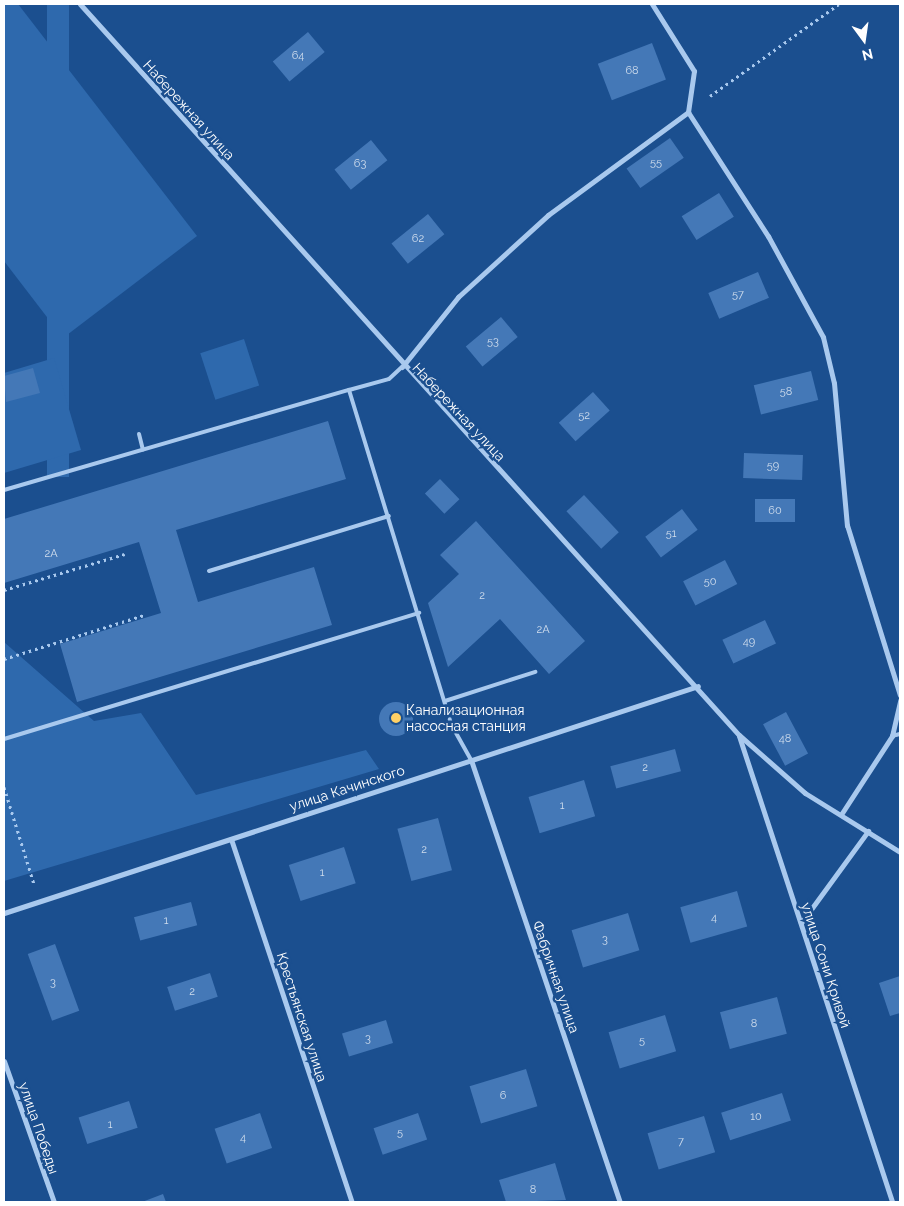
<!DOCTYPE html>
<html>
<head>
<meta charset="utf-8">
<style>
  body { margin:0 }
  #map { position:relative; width:904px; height:1206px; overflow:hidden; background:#1b4f8f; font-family:Raleway,sans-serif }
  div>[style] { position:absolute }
  .green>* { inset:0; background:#2e69ad; transform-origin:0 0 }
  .building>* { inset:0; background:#4478b7; transform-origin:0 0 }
  .round { border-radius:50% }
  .path>* { height:3px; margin-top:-1.5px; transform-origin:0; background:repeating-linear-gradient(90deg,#a9c9ee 0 2.5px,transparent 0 6.5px) }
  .lane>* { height:4px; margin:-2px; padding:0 2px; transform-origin:2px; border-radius:2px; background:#a9c9ee }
  .street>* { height:5px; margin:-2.5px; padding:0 2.5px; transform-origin:2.5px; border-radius:2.5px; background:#a9c9ee }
  .dots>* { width:14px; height:14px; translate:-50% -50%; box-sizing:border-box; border:2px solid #1b4f8f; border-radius:50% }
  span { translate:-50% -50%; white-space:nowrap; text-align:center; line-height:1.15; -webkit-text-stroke:5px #1b4f8f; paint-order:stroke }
  .number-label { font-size:11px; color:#d0dded }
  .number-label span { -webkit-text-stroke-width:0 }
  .street-label { font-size:14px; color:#fff }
  .poi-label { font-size:14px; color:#fff }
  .left { translate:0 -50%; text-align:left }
  .frame { position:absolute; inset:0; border:5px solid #fff; pointer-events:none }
  .north { position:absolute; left:839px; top:15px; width:50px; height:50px; -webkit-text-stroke:4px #1b4f8f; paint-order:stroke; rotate:166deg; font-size:14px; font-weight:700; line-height:20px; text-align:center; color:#fff }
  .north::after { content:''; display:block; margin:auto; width:18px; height:22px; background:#fff; clip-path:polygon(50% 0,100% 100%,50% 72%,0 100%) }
</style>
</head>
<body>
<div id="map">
  <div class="green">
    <div style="clip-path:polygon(4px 4px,18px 4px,197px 236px,63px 338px,4px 261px)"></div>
    <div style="left:47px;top:4px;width:22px;height:473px"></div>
    <div style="left:244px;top:339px;width:49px;height:46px;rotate:72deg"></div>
    <div style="clip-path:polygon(54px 358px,81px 450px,4px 473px,4px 373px)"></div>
    <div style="clip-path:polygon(4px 642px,94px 721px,141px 713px,196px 795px,366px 750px,379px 769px,4px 881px)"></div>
  </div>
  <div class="building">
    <div style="left:308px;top:32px;width:26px;height:46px;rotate:50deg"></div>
    <div style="left:652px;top:43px;width:39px;height:58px;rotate:69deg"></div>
    <div style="left:670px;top:138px;width:24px;height:53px;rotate:55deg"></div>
    <div style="left:371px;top:140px;width:26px;height:47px;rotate:51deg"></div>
    <div style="left:719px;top:193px;width:28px;height:44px;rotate:58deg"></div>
    <div style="left:428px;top:214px;width:26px;height:47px;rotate:51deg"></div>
    <div style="left:758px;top:272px;width:28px;height:54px;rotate:67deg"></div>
    <div style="left:501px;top:317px;width:26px;height:46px;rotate:50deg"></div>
    <div style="clip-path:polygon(33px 368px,40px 393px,6px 402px,4px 376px)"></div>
    <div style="left:811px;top:371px;width:30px;height:59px;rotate:76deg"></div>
    <div style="left:593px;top:392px;width:25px;height:46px;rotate:48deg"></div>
    <div style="clip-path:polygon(328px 421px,346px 479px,176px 530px,198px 602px,314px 567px,332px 625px,77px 702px,60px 644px,161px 613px,139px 542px,4px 583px,4px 519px)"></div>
    <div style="left:744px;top:453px;width:59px;height:25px;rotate:2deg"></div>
    <div style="left:440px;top:479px;width:28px;height:21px;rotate:46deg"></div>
    <div style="left:584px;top:495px;width:51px;height:24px;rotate:47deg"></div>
    <div style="left:755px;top:499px;width:40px;height:23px"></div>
    <div style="left:682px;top:509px;width:26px;height:46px;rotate:53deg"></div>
    <div style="clip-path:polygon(476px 521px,585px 641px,549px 674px,500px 619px,448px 667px,428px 603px,459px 574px,440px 555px)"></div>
    <div style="left:725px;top:560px;width:27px;height:47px;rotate:63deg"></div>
    <div style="left:765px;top:620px;width:26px;height:47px;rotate:65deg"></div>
    <div class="round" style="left:379px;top:702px;width:34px;height:34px"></div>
    <div style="left:786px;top:712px;width:47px;height:26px;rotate:62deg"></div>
    <div style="left:675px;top:749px;width:23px;height:67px;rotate:75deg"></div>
    <div style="left:584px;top:780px;width:38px;height:58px;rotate:73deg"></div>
    <div style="left:438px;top:818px;width:54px;height:42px;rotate:75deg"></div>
    <div style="left:344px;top:847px;width:38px;height:58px;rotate:72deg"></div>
    <div style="left:737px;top:891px;width:37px;height:59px;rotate:74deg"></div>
    <div style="left:191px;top:902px;width:24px;height:59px;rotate:75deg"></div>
    <div style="left:628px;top:913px;width:39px;height:59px;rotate:73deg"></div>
    <div style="left:55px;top:944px;width:71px;height:29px;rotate:70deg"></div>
    <div style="left:210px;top:973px;width:25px;height:45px;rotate:72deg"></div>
    <div style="clip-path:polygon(900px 976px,900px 1013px,890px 1016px,879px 983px)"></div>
    <div style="left:777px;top:997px;width:38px;height:59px;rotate:75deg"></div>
    <div style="left:665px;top:1015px;width:38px;height:59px;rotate:73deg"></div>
    <div style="left:386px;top:1020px;width:24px;height:46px;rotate:73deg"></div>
    <div style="left:526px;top:1069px;width:39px;height:59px;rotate:73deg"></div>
    <div style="left:782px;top:1093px;width:29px;height:64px;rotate:72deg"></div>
    <div style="left:129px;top:1101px;width:28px;height:53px;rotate:72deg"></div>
    <div style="left:260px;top:1113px;width:37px;height:48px;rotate:71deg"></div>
    <div style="left:418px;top:1113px;width:28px;height:47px;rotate:71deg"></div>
    <div style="left:704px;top:1116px;width:38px;height:59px;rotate:73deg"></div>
    <div style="clip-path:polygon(555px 1163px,566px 1200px,506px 1202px,499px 1180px)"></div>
    <div style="clip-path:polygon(163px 1194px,166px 1202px,142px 1202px)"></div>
  </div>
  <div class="path">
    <div style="left:710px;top:96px;width:158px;rotate:-35.5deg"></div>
    <div style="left:4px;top:590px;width:126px;rotate:-16.6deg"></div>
    <div style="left:4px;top:659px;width:147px;rotate:-17.4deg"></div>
    <div style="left:4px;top:787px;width:102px;rotate:72.8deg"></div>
  </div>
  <div class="lane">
    <div style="left:349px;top:390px;width:41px;rotate:-15.4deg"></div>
    <div style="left:389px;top:379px;width:18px;rotate:-43deg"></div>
    <div style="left:139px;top:434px;width:16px;rotate:76deg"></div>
    <div style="left:4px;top:490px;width:359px;rotate:-16.2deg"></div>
    <div style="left:349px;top:390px;width:349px;rotate:73deg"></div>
    <div style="left:451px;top:724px;width:41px;rotate:60.9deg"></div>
    <div style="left:209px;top:571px;width:188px;rotate:-17deg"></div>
    <div style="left:445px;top:701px;width:95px;rotate:-17.9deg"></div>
    <div style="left:892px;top:736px;width:8px;rotate:-14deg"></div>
    <div style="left:4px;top:739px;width:434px;rotate:-16.9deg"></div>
  </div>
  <div class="street">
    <div style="left:80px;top:4px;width:984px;rotate:47.97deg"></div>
    <div style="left:739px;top:735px;width:88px;rotate:41.3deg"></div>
    <div style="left:805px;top:793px;width:112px;rotate:31.8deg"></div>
    <div style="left:652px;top:4px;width:79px;rotate:57.9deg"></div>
    <div style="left:694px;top:71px;width:41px;rotate:98.3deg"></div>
    <div style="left:688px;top:112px;width:148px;rotate:57.2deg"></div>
    <div style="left:768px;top:236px;width:115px;rotate:61.4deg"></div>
    <div style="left:823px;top:337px;width:47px;rotate:76.6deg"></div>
    <div style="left:834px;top:383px;width:143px;rotate:84.8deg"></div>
    <div style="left:847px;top:525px;width:178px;rotate:72.7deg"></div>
    <div style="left:402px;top:367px;width:90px;rotate:-51.3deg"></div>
    <div style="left:458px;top:297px;width:122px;rotate:-42.3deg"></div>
    <div style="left:548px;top:215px;width:174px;rotate:-36.3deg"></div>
    <div style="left:739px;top:736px;width:490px;rotate:71.8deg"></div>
    <div style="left:471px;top:760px;width:466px;rotate:71.4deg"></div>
    <div style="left:842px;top:813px;width:92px;rotate:-57deg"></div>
    <div style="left:892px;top:736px;width:37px;rotate:-77deg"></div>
    <div style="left:231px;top:839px;width:383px;rotate:71.6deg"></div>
    <div style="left:4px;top:913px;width:730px;rotate:-18.11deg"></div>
    <div style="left:801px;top:923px;width:114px;rotate:-53.9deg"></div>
    <div style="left:4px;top:1061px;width:150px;rotate:70.5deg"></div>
  </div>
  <div class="dots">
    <div style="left:396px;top:718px;background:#ffd166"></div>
  </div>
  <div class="number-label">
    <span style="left:298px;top:56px">64</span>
    <span style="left:632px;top:71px">68</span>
    <span style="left:656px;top:163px">55</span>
    <span style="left:360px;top:164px">63</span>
    <span style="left:418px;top:239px">62</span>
    <span style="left:738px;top:295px">57</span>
    <span style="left:493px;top:342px">53</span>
    <span style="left:786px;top:392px">58</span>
    <span style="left:584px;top:416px">52</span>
    <span style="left:773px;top:466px">59</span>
    <span style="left:775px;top:511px">60</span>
    <span style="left:671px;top:534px">51</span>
    <span style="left:51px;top:554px">2А</span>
    <span style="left:710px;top:582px">50</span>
    <span style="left:482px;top:596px">2</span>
    <span style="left:543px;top:630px">2А</span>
    <span style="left:749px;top:642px">49</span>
    <span style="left:785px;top:739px">48</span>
    <span style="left:645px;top:768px">2</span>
    <span style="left:562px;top:806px">1</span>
    <span style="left:424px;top:850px">2</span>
    <span style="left:322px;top:873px">1</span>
    <span style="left:714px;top:918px">4</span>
    <span style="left:166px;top:921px">1</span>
    <span style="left:605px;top:940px">3</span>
    <span style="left:53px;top:983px">3</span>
    <span style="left:192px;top:992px">2</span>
    <span style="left:754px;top:1024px">8</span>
    <span style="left:368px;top:1039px">3</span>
    <span style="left:642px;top:1041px">5</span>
    <span style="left:503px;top:1096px">6</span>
    <span style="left:756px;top:1117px">10</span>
    <span style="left:110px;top:1125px">1</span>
    <span style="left:400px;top:1133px">5</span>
    <span style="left:243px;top:1138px">4</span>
    <span style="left:681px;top:1142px">7</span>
    <span style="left:533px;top:1190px">8</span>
  </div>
  <div class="street-label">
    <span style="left:189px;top:110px;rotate:48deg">Набережная улица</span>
    <span style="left:459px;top:412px;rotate:47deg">Набережная улица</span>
    <span style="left:347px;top:788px;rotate:-18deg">улица Качинского</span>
    <span style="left:826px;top:965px;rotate:72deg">улица Сони Кривой</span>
    <span style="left:556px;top:977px;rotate:71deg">Фабричная улица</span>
    <span style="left:302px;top:1017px;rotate:72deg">Крестьянская улица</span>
    <span style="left:39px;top:1128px;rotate:71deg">улица Победы</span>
  </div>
  <div class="poi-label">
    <span class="left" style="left:406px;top:718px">Канализационная<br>насосная станция</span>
  </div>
  <div class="frame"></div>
  <div class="north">N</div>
</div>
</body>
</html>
